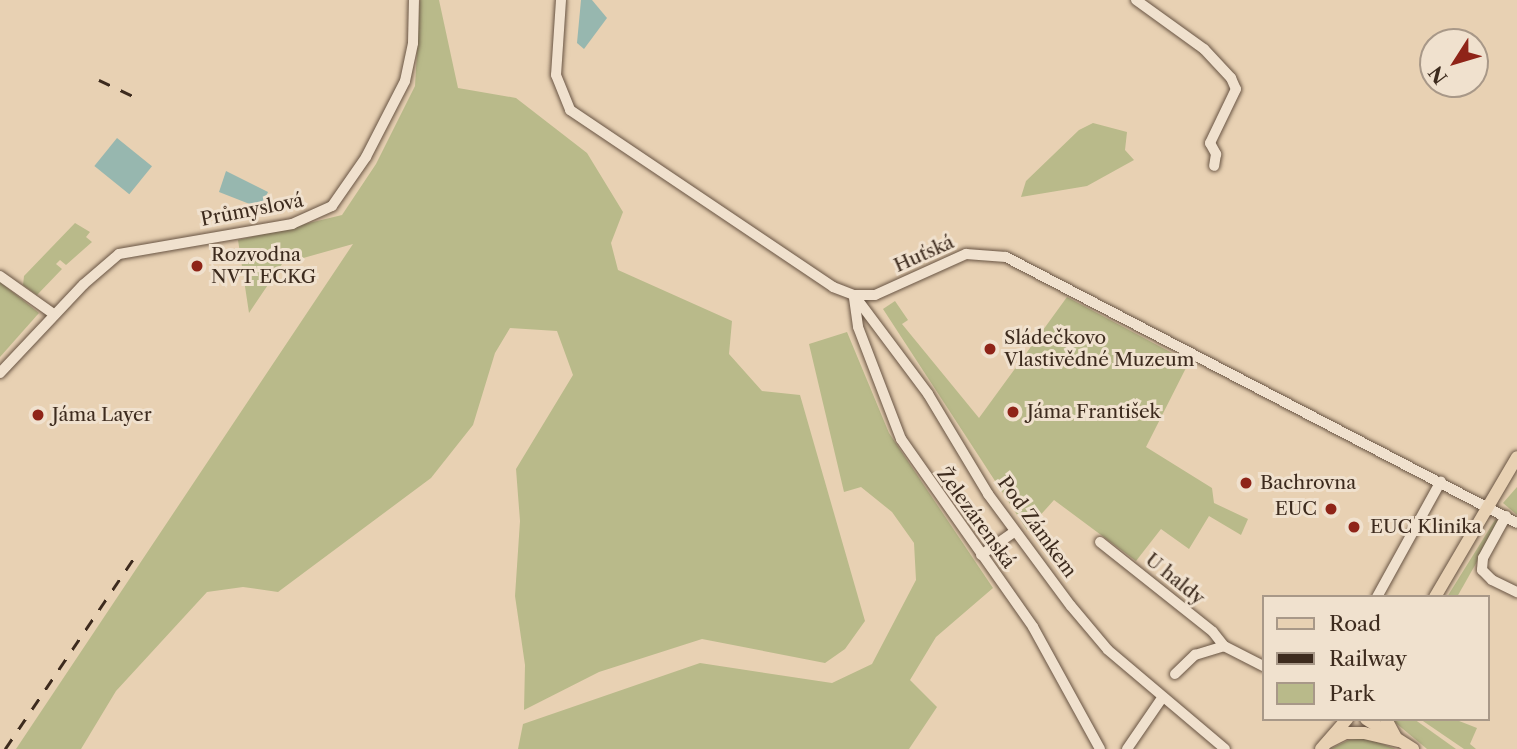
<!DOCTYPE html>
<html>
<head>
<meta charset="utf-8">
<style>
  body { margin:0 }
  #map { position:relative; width:1517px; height:749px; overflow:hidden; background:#e8d1b3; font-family:"Libre Caslon Text",serif }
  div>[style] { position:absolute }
  .green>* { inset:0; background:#b9ba8a }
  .water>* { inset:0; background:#97b7af; transform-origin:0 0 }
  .roads { filter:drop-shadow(0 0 2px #685443) drop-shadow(0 0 2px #685443) }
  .minor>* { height:10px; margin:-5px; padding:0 5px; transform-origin:5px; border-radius:5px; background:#f0e1ce }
  .major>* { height:12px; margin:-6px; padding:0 6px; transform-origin:6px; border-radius:6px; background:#e8d1b3 }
  .rail>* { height:2.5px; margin-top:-1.25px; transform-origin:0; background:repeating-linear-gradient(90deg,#3d2b1e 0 12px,transparent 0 24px) }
  .dots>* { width:19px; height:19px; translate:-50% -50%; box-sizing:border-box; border:4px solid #f0e1ce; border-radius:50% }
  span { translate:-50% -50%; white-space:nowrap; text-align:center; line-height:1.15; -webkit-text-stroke:6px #f0e1ce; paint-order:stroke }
  .street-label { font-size:19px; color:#3d2b1e }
  .poi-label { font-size:19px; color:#3d2b1e }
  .left { translate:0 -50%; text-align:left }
  .right { translate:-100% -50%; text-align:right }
  .legend { position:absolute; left:1262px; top:595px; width:228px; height:126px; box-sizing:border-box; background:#f0e1ce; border:2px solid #a89888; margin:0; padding:9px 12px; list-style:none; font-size:21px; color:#3d2b1e }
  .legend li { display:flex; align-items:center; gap:14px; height:35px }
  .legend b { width:35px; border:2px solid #a89888 }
  .north { position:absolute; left:1419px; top:28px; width:70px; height:70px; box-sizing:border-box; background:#f0e1ce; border:2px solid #a89888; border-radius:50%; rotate:233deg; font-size:19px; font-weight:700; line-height:28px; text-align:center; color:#3d2b1e }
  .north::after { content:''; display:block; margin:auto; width:24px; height:32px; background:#8f2418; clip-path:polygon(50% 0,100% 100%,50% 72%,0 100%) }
</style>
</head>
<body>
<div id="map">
  <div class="green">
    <div style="clip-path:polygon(420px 0,439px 0,458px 88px,516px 98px,587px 153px,623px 212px,611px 243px,618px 270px,732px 321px,729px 354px,762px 391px,800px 395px,865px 621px,845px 649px,825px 663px,702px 639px,599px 672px,524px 710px,525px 665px,515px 596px,520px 521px,516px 469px,573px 375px,557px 331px,510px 328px,495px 353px,473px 425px,431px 478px,278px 592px,243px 587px,207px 592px,116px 691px,81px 749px,16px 749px,353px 244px,282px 264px,249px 313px,238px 240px,342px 215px,376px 164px,415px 86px)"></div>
    <div style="clip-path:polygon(1093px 123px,1127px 132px,1125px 150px,1134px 160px,1087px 186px,1021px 197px,1026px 181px,1079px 130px)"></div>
    <div style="clip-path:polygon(75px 223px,90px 232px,86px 237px,92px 242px,66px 265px,60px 260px,56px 264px,62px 269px,37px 295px,23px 285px,24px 276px)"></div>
    <div style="clip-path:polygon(0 282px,39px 313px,0 357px)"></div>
    <div style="clip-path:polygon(1067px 297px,1189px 362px,1146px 447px,1212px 488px,1214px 503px,1248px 519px,1241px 535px,1209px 516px,1189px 549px,1161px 529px,1136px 561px,1054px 500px,1027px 530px,883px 309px,895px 301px,908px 320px,902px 324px,979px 418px)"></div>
    <div style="clip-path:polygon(847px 332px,889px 433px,993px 588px,936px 637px,910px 680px,937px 707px,909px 749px,518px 749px,523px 724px,700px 663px,832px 683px,872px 664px,916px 580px,914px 543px,892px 512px,861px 487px,844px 492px,809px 344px)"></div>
    <div style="clip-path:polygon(1517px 487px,1517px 515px,1503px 503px)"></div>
    <div style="clip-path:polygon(1495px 520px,1500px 521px,1457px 597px,1447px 597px)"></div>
    <div style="clip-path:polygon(1391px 719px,1414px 719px,1456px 749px,1427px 749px)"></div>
    <div style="clip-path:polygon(1420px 719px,1454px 719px,1477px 728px,1470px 744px,1476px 749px,1464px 749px)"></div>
    <div style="clip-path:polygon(1366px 738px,1396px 749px,1330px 749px,1349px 740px)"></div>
  </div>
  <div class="water">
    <div style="clip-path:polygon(581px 0,592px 0,607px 18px,584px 49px,577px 43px)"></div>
    <div style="left:117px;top:138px;width:45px;height:36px;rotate:39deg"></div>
    <div style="clip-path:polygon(226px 171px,268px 192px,260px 208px,219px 192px)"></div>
  </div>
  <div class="roads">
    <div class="minor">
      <div style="left:561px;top:0;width:75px;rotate:93.8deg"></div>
      <div style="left:556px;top:75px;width:38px;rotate:68deg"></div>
      <div style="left:570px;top:110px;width:317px;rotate:33.9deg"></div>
      <div style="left:833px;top:287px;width:22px;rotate:21deg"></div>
      <div style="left:854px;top:295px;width:21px"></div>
      <div style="left:875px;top:295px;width:100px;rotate:-24.3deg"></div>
      <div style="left:966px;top:254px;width:40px;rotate:4.3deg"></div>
      <div style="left:1006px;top:257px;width:576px;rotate:27.5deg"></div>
      <div style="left:1136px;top:0;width:84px;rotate:35.8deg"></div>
      <div style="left:1204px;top:49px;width:40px;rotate:47deg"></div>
      <div style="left:1231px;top:78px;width:12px;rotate:66deg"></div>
      <div style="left:1236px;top:89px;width:60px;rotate:115.7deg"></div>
      <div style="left:1210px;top:143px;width:13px;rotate:61deg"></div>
      <div style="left:1216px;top:154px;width:12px;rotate:99deg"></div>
      <div style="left:0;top:276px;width:67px;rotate:35.3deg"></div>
      <div style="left:854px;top:295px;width:124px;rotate:53.2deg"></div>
      <div style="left:928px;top:394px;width:117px;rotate:59deg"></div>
      <div style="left:988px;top:494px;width:139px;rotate:53.5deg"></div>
      <div style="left:1071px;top:606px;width:57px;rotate:49.9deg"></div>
      <div style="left:1108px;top:650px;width:153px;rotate:40.2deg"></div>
      <div style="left:854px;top:298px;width:29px;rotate:82deg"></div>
      <div style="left:858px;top:327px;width:120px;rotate:69deg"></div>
      <div style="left:901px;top:439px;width:230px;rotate:54.9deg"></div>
      <div style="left:1033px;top:627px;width:139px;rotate:61.2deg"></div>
      <div style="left:0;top:373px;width:122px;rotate:-46.7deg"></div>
      <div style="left:84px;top:284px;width:46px;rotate:-40.6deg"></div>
      <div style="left:119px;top:254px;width:176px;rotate:-9.8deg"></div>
      <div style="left:292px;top:224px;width:44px;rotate:-24.2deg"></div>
      <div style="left:332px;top:206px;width:60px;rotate:-55.2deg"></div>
      <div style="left:366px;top:157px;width:85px;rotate:-62.8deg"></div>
      <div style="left:405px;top:81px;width:39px;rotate:-78deg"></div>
      <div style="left:413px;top:43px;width:43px;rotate:-88.7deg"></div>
      <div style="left:1506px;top:516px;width:48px;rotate:118.7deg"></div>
      <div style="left:1483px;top:558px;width:12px;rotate:95deg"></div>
      <div style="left:1482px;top:570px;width:14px;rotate:45deg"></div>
      <div style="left:1492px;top:580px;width:28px;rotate:26deg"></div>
      <div style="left:1100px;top:542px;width:144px;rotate:38.5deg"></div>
      <div style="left:1213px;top:632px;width:18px;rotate:52deg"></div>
      <div style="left:981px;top:555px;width:40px;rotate:-34.9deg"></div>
      <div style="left:1377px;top:597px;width:132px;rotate:-61.1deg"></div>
      <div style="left:1175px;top:674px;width:28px;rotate:-44deg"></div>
      <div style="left:1195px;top:655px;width:30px;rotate:-17deg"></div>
      <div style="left:1224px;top:646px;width:44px;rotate:27.1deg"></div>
      <div style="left:1127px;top:749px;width:62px;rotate:-55.5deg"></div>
    </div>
    <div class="major">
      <div style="left:1435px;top:597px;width:162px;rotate:-59.6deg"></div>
      <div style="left:1366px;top:719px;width:56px;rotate:32.6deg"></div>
      <div style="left:1386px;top:719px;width:21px;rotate:62deg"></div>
      <div style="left:1328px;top:742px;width:20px;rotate:-27deg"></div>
      <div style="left:1346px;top:733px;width:18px"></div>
      <div style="left:1364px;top:733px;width:35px;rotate:13deg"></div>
      <div style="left:1321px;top:749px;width:40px;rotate:-49deg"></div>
    </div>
  </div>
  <div class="rail">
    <div style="left:99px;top:80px;width:42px;rotate:25.3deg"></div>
    <div style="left:5px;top:749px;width:236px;rotate:-56deg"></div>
  </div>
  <div class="dots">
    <div style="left:197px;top:266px;background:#8f2418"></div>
    <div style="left:990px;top:349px;background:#8f2418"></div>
    <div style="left:1013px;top:412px;background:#8f2418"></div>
    <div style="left:38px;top:415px;background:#8f2418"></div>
    <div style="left:1246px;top:483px;background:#8f2418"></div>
    <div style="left:1331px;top:509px;background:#8f2418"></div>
    <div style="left:1354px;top:527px;background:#8f2418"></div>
  </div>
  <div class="street-label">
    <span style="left:252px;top:210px;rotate:-11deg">Průmyslová</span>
    <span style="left:924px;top:254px;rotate:-24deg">Huťská</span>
    <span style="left:976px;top:518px;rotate:54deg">Železárenská</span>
    <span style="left:1037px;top:527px;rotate:54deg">Pod Zámkem</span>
    <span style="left:1175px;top:579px;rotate:39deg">U haldy</span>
  </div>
  <div class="poi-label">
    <span class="left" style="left:211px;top:266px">Rozvodna<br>NVT ECKG</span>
    <span class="left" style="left:1004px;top:349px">Sládečkovo<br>Vlastivědné Muzeum</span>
    <span class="left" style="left:1027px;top:412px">Jáma František</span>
    <span class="left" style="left:52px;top:415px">Jáma Layer</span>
    <span class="left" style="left:1260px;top:483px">Bachrovna</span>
    <span class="right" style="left:1317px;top:509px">EUC</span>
    <span class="left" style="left:1370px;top:527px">EUC Klinika</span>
  </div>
  <ul class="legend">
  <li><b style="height:9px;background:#e8d1b3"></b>Road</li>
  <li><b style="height:9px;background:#3d2b1e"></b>Railway</li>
  <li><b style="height:19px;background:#b9ba8a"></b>Park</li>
  </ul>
  <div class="north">N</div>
</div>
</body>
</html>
